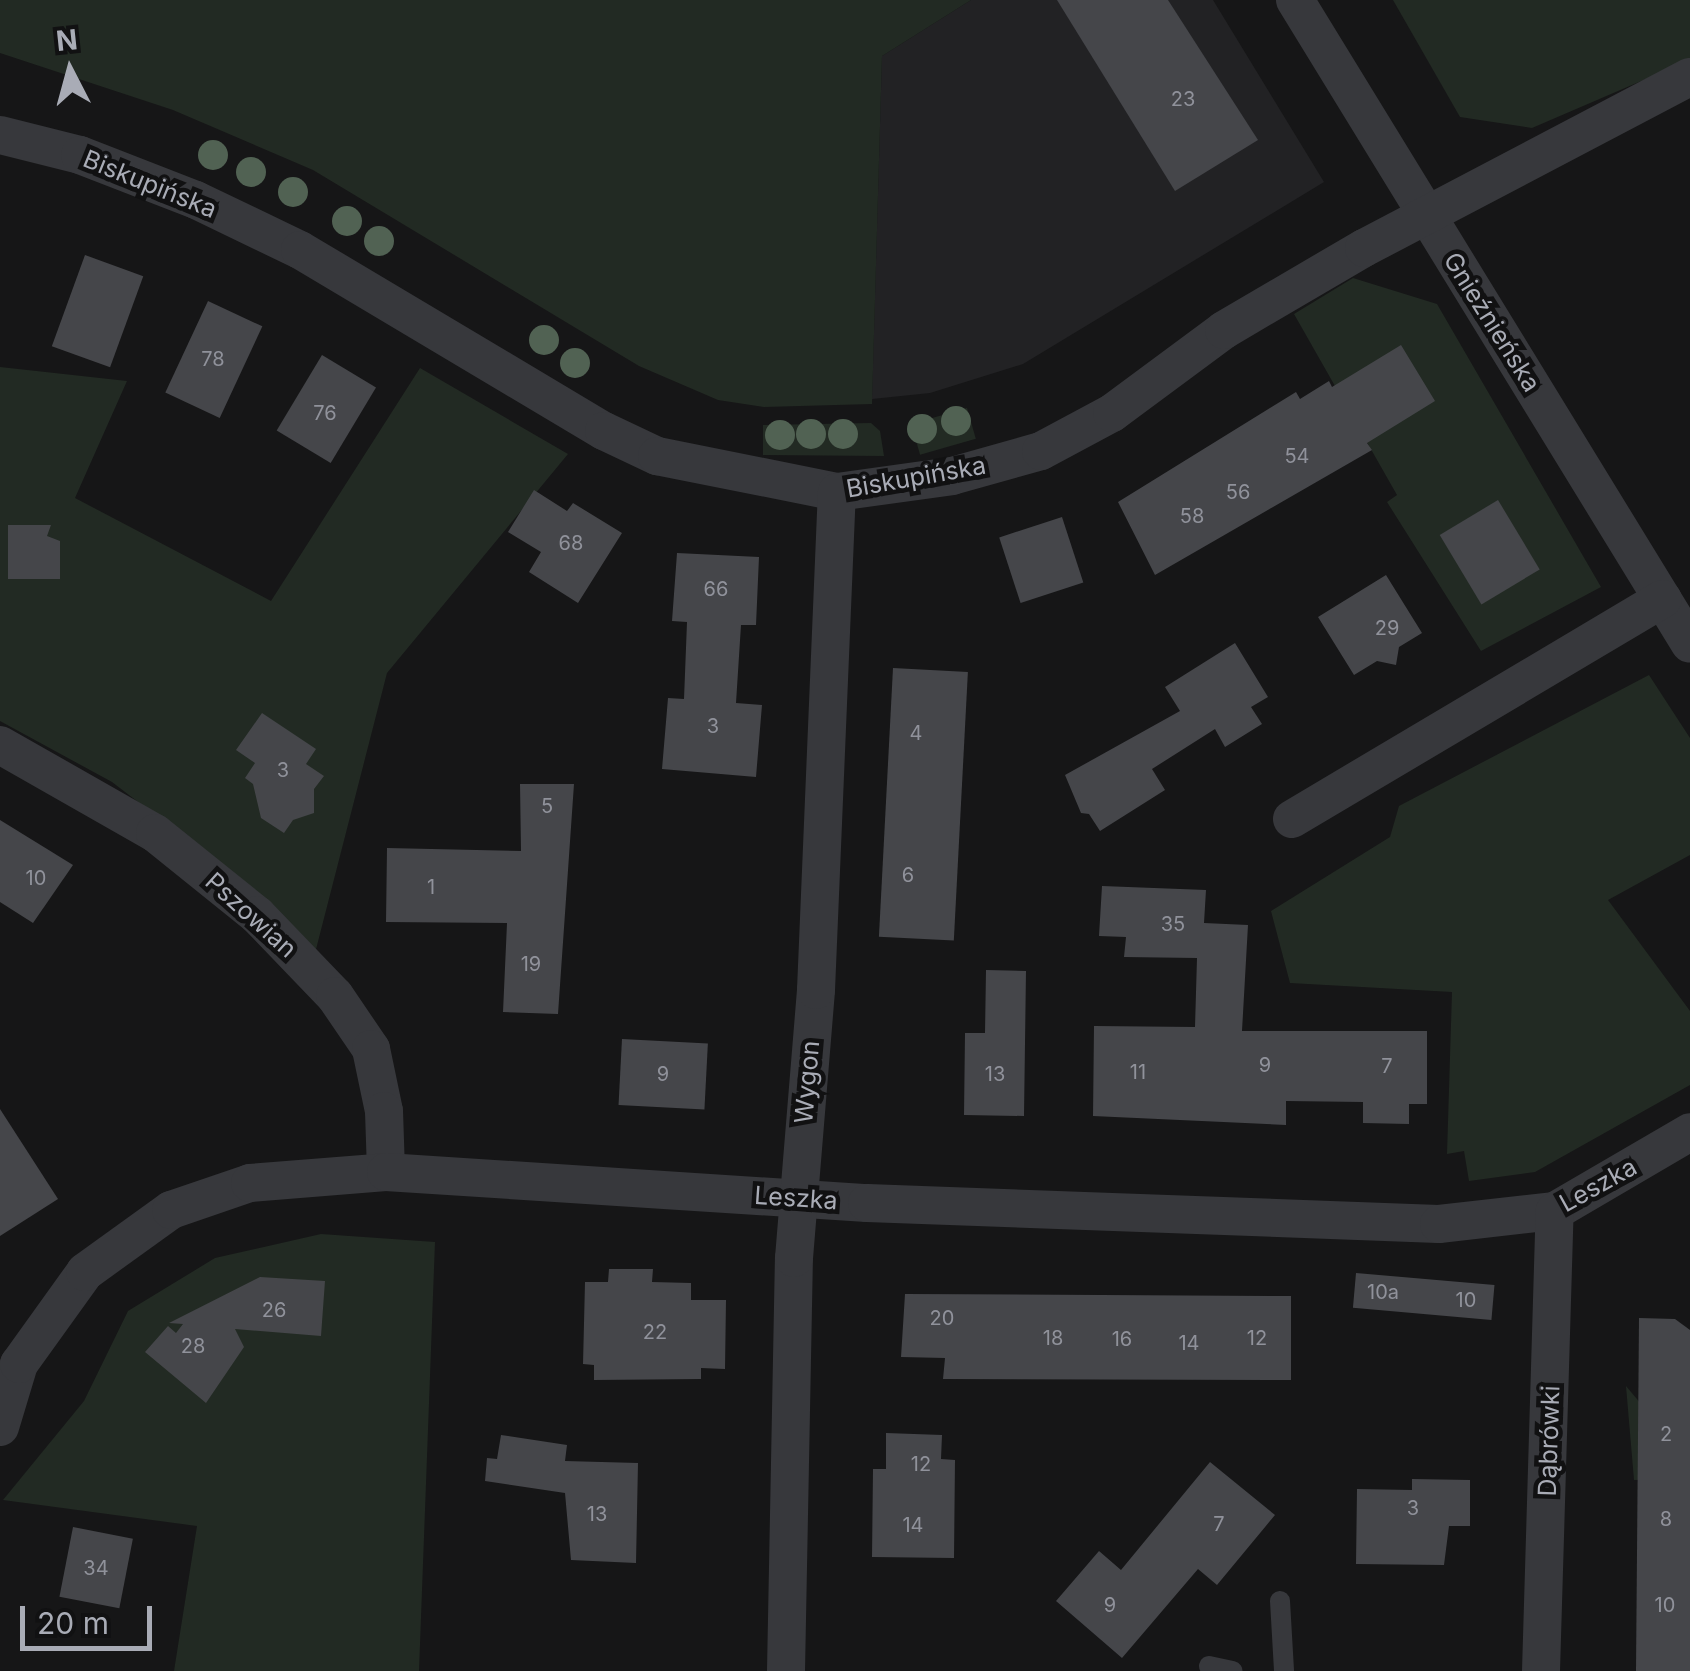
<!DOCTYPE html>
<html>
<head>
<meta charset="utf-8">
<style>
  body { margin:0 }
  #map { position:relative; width:1690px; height:1671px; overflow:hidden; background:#161617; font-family:Inter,sans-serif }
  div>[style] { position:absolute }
  .built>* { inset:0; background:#222224 }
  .green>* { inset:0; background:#222a23; transform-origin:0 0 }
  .building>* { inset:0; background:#45464a; transform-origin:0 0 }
  .service>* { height:20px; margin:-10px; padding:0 10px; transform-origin:10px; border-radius:10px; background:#37383c }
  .minor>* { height:38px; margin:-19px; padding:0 19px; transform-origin:19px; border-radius:19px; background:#37383c }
  .trees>* { width:30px; height:30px; margin:-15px; border-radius:50%; background:#516253 }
  span { translate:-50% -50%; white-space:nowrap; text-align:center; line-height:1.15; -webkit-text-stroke:9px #111112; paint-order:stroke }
  .number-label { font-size:20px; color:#90929b }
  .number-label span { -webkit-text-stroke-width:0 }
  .street-label { font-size:25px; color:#a9acb6 }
  .north { position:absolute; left:20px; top:20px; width:100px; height:100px; -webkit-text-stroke:8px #111112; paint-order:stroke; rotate:354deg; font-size:28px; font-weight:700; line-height:40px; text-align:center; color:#a9acb6 }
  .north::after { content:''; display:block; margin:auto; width:35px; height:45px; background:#a9acb6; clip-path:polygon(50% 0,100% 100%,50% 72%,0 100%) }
  .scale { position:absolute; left:20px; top:1606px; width:132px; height:45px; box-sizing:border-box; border:5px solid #a9acb6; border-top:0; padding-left:12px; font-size:30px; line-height:35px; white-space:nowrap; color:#a9acb6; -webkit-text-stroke:8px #111112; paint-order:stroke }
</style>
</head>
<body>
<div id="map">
  <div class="built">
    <div style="clip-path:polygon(971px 0,1213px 0,1324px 182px,1023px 364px,930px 393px,872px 399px,882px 56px)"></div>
  </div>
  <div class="green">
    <div style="clip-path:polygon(0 0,971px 0,882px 56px,872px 404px,764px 407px,718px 400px,639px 366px,313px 170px,173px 110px,0 53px)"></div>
    <div style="clip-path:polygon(1393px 0,1690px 0,1690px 60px,1532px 128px,1460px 117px)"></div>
    <div style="clip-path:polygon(1353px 278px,1437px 304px,1601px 587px,1481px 651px,1387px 502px,1397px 495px,1294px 314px)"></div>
    <div style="clip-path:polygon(0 367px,127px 381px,75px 498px,271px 601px,420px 368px,568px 454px,387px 673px,313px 961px,270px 903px,112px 782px,0 721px)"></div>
    <div style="left:967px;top:408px;width:32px;height:58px;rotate:74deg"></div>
    <div style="clip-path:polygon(871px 423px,880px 431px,884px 456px,763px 455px,763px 425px)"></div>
    <div style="clip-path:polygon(1649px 675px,1690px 738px,1690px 855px,1608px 900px,1690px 1011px,1690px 1085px,1535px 1172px,1469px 1181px,1464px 1151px,1447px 1154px,1452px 992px,1290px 983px,1271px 911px,1390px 837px,1399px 806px)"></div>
    <div style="clip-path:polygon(321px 1234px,435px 1242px,419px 1671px,174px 1671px,197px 1526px,3px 1500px,84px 1401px,128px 1311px,215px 1258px)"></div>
    <div style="clip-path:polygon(1626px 1386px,1684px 1455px,1690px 1479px,1634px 1480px)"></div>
  </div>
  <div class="building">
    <div style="clip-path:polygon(1057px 0,1168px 0,1258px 140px,1175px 191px)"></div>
    <div style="left:85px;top:255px;width:62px;height:97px;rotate:20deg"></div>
    <div style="left:208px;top:301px;width:60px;height:101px;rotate:25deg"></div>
    <div style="clip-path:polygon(1401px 345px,1435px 401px,1367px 443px,1372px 450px,1155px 575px,1118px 502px,1296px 392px,1300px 399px,1329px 381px,1332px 387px)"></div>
    <div style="left:322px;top:355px;width:63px;height:88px;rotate:31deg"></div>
    <div style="clip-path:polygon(534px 490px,567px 511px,573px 503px,622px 533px,578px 603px,529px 572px,541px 552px,508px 532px)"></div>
    <div style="left:1498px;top:500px;width:81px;height:68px;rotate:59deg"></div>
    <div style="left:1062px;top:517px;width:69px;height:66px;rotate:72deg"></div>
    <div style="clip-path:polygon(8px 525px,51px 525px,47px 536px,60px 541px,60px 579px,8px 579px)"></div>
    <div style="clip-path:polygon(677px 553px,759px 557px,756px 625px,741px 625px,736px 703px,762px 705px,756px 777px,662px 769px,668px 698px,684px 699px,687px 622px,672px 621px)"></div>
    <div style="clip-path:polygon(1386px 575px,1422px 633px,1399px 647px,1396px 665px,1377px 661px,1354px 675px,1318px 617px)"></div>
    <div style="clip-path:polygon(1235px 643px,1268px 697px,1251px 707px,1262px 724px,1225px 747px,1215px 729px,1152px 769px,1165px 790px,1100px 831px,1089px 814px,1081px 813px,1065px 775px,1180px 711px,1165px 687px)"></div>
    <div style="left:893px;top:668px;width:75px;height:269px;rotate:3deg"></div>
    <div style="clip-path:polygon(262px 713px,316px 749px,306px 764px,324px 776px,314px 789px,314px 813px,293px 820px,284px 833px,261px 818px,253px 784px,245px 778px,255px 763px,236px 750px)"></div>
    <div style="clip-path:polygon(520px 784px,574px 784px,558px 1014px,503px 1012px,507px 923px,386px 922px,387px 848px,521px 851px)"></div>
    <div style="clip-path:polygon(0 820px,73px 865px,33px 923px,0 902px)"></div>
    <div style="clip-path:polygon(1102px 886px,1206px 890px,1204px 923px,1248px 925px,1242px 1031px,1427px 1031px,1427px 1104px,1409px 1104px,1409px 1124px,1363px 1123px,1363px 1102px,1286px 1101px,1286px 1125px,1093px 1116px,1094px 1026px,1195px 1027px,1197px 958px,1124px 957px,1126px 937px,1099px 936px)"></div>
    <div style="clip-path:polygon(986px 970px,1026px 971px,1024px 1116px,964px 1115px,965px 1033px,985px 1033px)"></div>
    <div style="left:622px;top:1039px;width:86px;height:66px;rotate:3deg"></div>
    <div style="clip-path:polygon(0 1109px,58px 1199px,0 1236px)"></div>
    <div style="clip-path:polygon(609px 1269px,653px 1269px,652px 1282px,691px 1283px,691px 1300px,726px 1300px,725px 1369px,701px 1368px,701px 1379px,594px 1380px,594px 1365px,583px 1364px,585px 1282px,608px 1282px)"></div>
    <div style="left:1356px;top:1273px;width:139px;height:35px;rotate:5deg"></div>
    <div style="clip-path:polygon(260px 1277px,325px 1281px,321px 1336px,235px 1329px,244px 1347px,206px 1403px,145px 1352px,168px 1326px,176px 1333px,183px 1324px,169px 1323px)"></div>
    <div style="clip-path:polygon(905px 1294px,1291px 1296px,1291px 1380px,943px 1379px,945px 1358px,901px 1357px)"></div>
    <div style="clip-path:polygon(1639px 1318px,1675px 1319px,1690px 1330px,1690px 1671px,1636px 1671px)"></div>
    <div style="clip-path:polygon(886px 1433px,942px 1435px,941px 1459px,955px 1460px,954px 1558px,872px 1557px,873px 1469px,886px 1469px)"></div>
    <div style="clip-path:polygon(501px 1435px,567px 1445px,565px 1461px,638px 1463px,636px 1563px,571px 1560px,565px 1493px,485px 1481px,487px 1458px,497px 1459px)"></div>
    <div style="clip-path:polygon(1210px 1462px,1275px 1515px,1217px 1585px,1198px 1569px,1122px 1658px,1056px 1601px,1099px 1551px,1121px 1570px)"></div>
    <div style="clip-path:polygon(1412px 1479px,1470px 1480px,1470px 1526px,1449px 1526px,1444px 1565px,1356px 1564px,1357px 1489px,1412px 1490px)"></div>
    <div style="left:73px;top:1527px;width:61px;height:71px;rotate:11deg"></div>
  </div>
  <div class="service">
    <div style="left:1280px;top:1601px;width:70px;rotate:86.7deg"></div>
    <div style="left:1209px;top:1666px;width:24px;rotate:12deg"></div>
  </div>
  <div class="minor">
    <div style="left:1295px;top:0;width:755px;rotate:58.48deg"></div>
    <div style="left:0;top:135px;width:82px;rotate:14deg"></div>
    <div style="left:80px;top:155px;width:124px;rotate:21.2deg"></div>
    <div style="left:196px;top:200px;width:115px;rotate:25.7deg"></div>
    <div style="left:300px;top:250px;width:354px;rotate:30.8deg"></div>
    <div style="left:604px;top:431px;width:59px;rotate:25.3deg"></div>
    <div style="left:657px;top:456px;width:184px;rotate:11.3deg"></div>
    <div style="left:837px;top:492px;width:116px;rotate:-7.9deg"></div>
    <div style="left:952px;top:476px;width:92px;rotate:-15.7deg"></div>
    <div style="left:1041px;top:451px;width:81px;rotate:-28.2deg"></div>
    <div style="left:1112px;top:413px;width:139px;rotate:-36.5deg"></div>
    <div style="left:1224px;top:330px;width:162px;rotate:-30.4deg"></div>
    <div style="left:1364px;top:248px;width:368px;rotate:-27.7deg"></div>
    <div style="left:0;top:745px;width:178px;rotate:29.6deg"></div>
    <div style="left:155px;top:833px;width:131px;rotate:38.8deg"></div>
    <div style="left:257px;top:915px;width:112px;rotate:46.1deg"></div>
    <div style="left:335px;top:996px;width:64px;rotate:55.8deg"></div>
    <div style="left:371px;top:1049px;width:63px;rotate:78.2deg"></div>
    <div style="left:384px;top:1111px;width:61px;rotate:88.1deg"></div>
    <div style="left:1292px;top:819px;width:431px;rotate:-30.7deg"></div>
    <div style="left:0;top:1427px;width:66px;rotate:-73.2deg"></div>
    <div style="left:19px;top:1364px;width:113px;rotate:-54.3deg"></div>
    <div style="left:85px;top:1272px;width:106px;rotate:-35.8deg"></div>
    <div style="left:171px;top:1210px;width:83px;rotate:-18.9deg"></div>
    <div style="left:250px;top:1183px;width:136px;rotate:-4.6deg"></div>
    <div style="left:386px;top:1172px;width:482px;rotate:3.7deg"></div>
    <div style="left:867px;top:1203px;width:572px;rotate:2.1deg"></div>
    <div style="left:1439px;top:1224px;width:117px;rotate:-6.4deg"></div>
    <div style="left:1555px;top:1211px;width:156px;rotate:-30.3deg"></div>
    <div style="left:786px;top:1671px;width:413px;rotate:-88.9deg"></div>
    <div style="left:794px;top:1258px;width:269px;rotate:-85.3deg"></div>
    <div style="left:816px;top:990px;width:498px;rotate:-87.6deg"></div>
    <div style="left:1541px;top:1671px;width:460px;rotate:-88.3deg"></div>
  </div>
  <div class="trees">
    <div style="left:213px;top:155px"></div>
    <div style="left:251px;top:172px"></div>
    <div style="left:293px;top:192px"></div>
    <div style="left:347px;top:221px"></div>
    <div style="left:379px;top:241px"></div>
    <div style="left:544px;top:340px"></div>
    <div style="left:575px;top:363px"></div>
    <div style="left:956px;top:421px"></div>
    <div style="left:922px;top:429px"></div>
    <div style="left:811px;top:434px"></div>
    <div style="left:843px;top:434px"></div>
    <div style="left:780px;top:435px"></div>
  </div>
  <div class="number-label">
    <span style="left:1183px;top:99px">23</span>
    <span style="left:213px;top:359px">78</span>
    <span style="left:325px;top:413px">76</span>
    <span style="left:1297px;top:456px">54</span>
    <span style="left:1238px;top:492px">56</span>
    <span style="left:1192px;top:516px">58</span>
    <span style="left:571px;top:543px">68</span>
    <span style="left:716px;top:589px">66</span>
    <span style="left:1387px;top:628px">29</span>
    <span style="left:713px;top:726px">3</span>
    <span style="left:916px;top:733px">4</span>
    <span style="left:283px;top:770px">3</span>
    <span style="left:547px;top:806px">5</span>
    <span style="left:908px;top:875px">6</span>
    <span style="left:36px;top:878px">10</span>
    <span style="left:431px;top:887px">1</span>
    <span style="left:1173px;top:924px">35</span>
    <span style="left:531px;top:964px">19</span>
    <span style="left:1265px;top:1065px">9</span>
    <span style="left:1387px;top:1066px">7</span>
    <span style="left:1138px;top:1072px">11</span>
    <span style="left:663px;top:1074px">9</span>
    <span style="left:995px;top:1074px">13</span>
    <span style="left:1383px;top:1292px">10a</span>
    <span style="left:1466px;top:1300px">10</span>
    <span style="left:274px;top:1310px">26</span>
    <span style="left:942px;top:1318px">20</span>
    <span style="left:655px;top:1332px">22</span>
    <span style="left:1053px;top:1338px">18</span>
    <span style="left:1257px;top:1338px">12</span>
    <span style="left:1122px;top:1339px">16</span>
    <span style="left:1189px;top:1343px">14</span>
    <span style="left:193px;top:1346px">28</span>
    <span style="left:1666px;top:1434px">2</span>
    <span style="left:921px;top:1464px">12</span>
    <span style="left:1413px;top:1508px">3</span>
    <span style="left:597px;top:1514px">13</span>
    <span style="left:1666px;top:1519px">8</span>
    <span style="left:1219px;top:1524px">7</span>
    <span style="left:913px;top:1525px">14</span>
    <span style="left:96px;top:1568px">34</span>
    <span style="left:1110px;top:1605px">9</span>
    <span style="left:1665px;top:1605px">10</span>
  </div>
  <div class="street-label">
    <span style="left:150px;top:184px;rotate:22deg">Biskupińska</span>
    <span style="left:1492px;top:322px;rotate:58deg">Gnieźnieńska</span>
    <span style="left:916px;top:477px;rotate:-10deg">Biskupińska</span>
    <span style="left:251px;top:915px;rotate:42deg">Pszowian</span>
    <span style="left:807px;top:1082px;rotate:-85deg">Wygon</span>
    <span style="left:1598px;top:1185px;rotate:-29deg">Leszka</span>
    <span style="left:796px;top:1198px;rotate:4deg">Leszka</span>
    <span style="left:1549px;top:1441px;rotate:-88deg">Dąbrówki</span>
  </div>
  <div class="north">N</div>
  <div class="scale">20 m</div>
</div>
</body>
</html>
